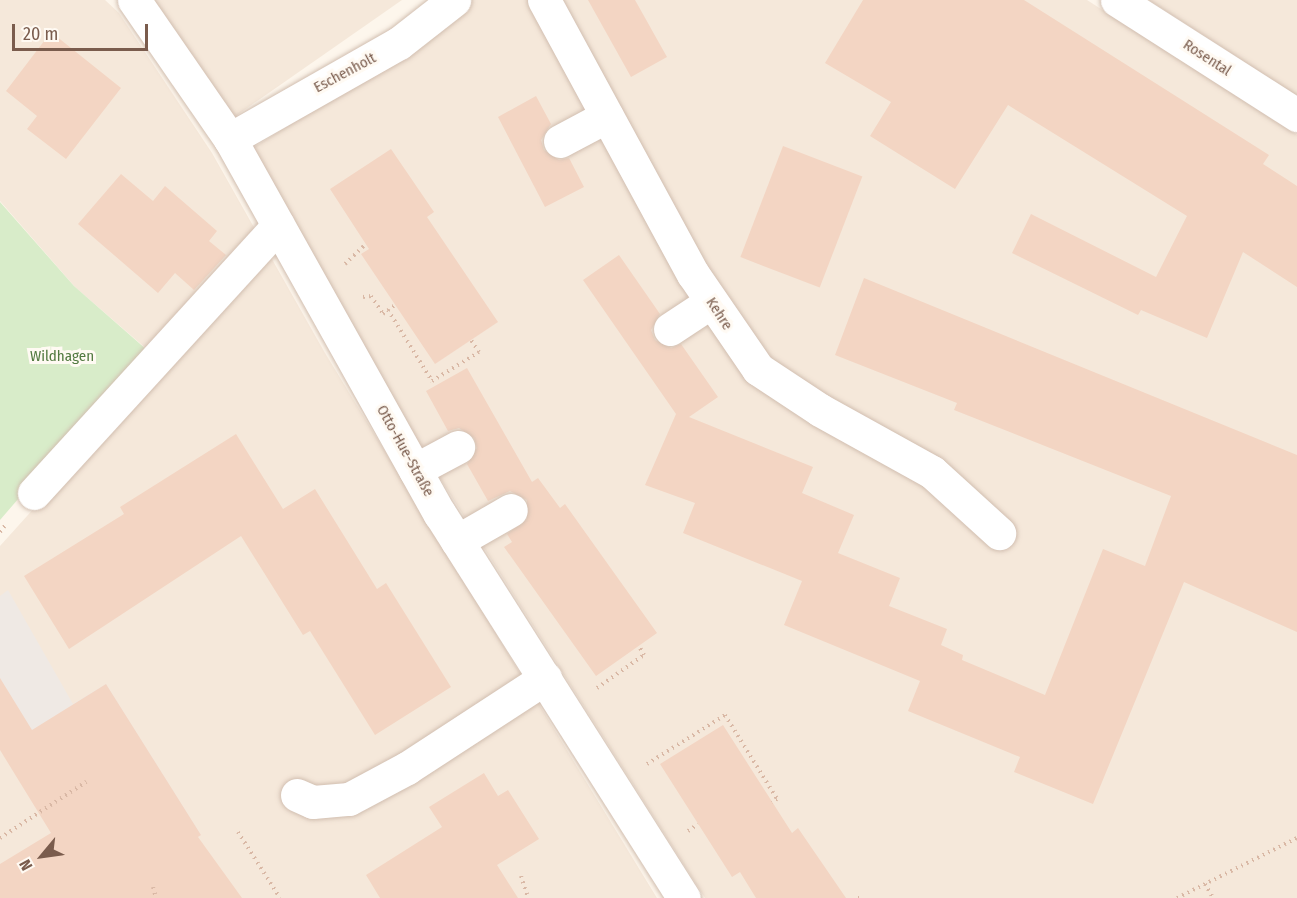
<!DOCTYPE html>
<html>
<head>
<meta charset="utf-8">
<style>
  body { margin:0 }
  #map { position:relative; width:1297px; height:898px; overflow:hidden; background:#fdf6ec; font-family:"Fira Sans Condensed",sans-serif }
  div>[style] { position:absolute }
  .residential>* { inset:0; background:#f5e8da }
  .industrial>* { inset:0; background:#efe9e4 }
  .green>* { inset:0; background:#d8ecc9 }
  .building>* { inset:0; background:#f3d5c3; transform-origin:0 0 }
  .path>* { height:4px; margin-top:-2px; transform-origin:0; background:repeating-linear-gradient(90deg,#d9b8a5 0 1.5px,transparent 0 6px) }
  .roads { filter:drop-shadow(0 0 2px #d1beb0) drop-shadow(0 0 2px #d1beb0) }
  .minor>* { height:33px; margin:-16.5px; padding:0 16.5px; transform-origin:16.5px; border-radius:16.5px; background:#fff }
  span { translate:-50% -50%; white-space:nowrap; text-align:center; line-height:1.15; -webkit-text-stroke:6px #fffaf3; paint-order:stroke }
  .street-label { font-size:15px; color:#7a5c4d }
  .park-label { font-size:15px; color:#537a41 }
  .north { position:absolute; left:12px; top:826px; width:60px; height:60px; -webkit-text-stroke:4px #fffaf3; paint-order:stroke; rotate:241deg; font-size:16px; font-weight:700; line-height:24px; text-align:center; color:#7a5c4d }
  .north::after { content:''; display:block; margin:auto; width:21px; height:27px; background:#7a5c4d; clip-path:polygon(50% 0,100% 100%,50% 72%,0 100%) }
  .scale { position:absolute; left:12px; top:24px; width:136px; height:27px; box-sizing:border-box; border:3px solid #7a5c4d; border-top:0; padding-left:8px; font-size:18px; line-height:21px; white-space:nowrap; color:#7a5c4d; -webkit-text-stroke:4px #fffaf3; paint-order:stroke }
</style>
</head>
<body>
<div id="map">
  <div class="residential">
    <div style="clip-path:polygon(0 0,105px 0,119px 13px,212px 153px,325px 353px,657px 898px,0 898px,0 546px,164px 364px,75px 287px,0 201px)"></div>
    <div style="clip-path:polygon(150px 0,402px 0,230px 120px)"></div>
    <div style="clip-path:polygon(466px 0,1087px 0,1297px 135px,1297px 898px,705px 898px,349px 334px,245px 153px,398px 57px)"></div>
    <div style="clip-path:polygon(1149px 0,1297px 0,1297px 96px)"></div>
  </div>
  <div class="industrial">
    <div style="clip-path:polygon(8px 590px,73px 704px,106px 684px,201px 835px,127px 882px,0 749px,0 596px)"></div>
  </div>
  <div class="green">
    <div style="clip-path:polygon(0 202px,74px 286px,147px 350px,0 520px)"></div>
  </div>
  <div class="building">
    <div style="clip-path:polygon(588px 0,635px 0,667px 57px,631px 77px)"></div>
    <div style="clip-path:polygon(863px 0,1024px 0,1269px 155px,1263px 164px,1297px 186px,1297px 287px,1243px 252px,1207px 338px,1141px 310px,1138px 315px,1012px 253px,1031px 214px,1156px 277px,1187px 216px,1008px 105px,955px 189px,870px 136px,891px 102px,825px 63px)"></div>
    <div style="clip-path:polygon(51px 32px,121px 88px,66px 159px,27px 129px,37px 116px,6px 91px)"></div>
    <div style="clip-path:polygon(536px 96px,551px 124px,541px 140px,544px 150px,559px 160px,569px 158px,584px 187px,545px 207px,498px 117px)"></div>
    <div style="left:783px;top:146px;width:85px;height:119px;rotate:21deg"></div>
    <div style="clip-path:polygon(391px 149px,434px 212px,427px 217px,498px 322px,435px 364px,361px 254px,369px 249px,330px 189px)"></div>
    <div style="clip-path:polygon(121px 174px,153px 201px,165px 186px,217px 231px,209px 241px,226px 255px,194px 290px,175px 273px,158px 293px,78px 224px)"></div>
    <div style="clip-path:polygon(619px 255px,660px 314px,651px 330px,655px 340px,671px 348px,681px 344px,718px 397px,689px 417px,813px 467px,802px 493px,854px 515px,838px 553px,900px 578px,889px 606px,947px 629px,941px 645px,963px 655px,962px 660px,1045px 695px,1103px 549px,1145px 566px,1171px 496px,954px 410px,957px 403px,835px 355px,864px 278px,1297px 455px,1297px 632px,1184px 582px,1093px 804px,1014px 772px,1020px 757px,908px 711px,920px 681px,784px 625px,802px 581px,683px 533px,695px 503px,645px 485px,676px 414px,583px 280px)"></div>
    <div style="clip-path:polygon(467px 368px,532px 482px,538px 478px,560px 508px,565px 504px,657px 633px,596px 676px,504px 547px,512px 542px,507px 534px,527px 519px,527px 500px,510px 491px,488px 501px,467px 464px,477px 448px,474px 438px,459px 428px,448px 431px,426px 391px)"></div>
    <div style="clip-path:polygon(236px 434px,283px 509px,315px 489px,377px 589px,386px 583px,451px 687px,375px 735px,310px 631px,303px 635px,241px 536px,69px 649px,24px 576px,124px 514px,120px 507px)"></div>
    <div style="clip-path:polygon(0 678px,32px 730px,106px 684px,201px 835px,198px 837px,242px 898px,0 898px,0 864px,51px 833px,0 750px)"></div>
    <div style="clip-path:polygon(723px 725px,792px 833px,798px 828px,846px 898px,756px 898px,740px 872px,732px 877px,660px 764px)"></div>
    <div style="clip-path:polygon(484px 773px,498px 796px,508px 790px,539px 839px,497px 865px,518px 898px,380px 898px,366px 875px,442px 827px,429px 807px)"></div>
  </div>
  <div class="path">
    <div style="left:345px;top:264px;width:29px;rotate:-44deg"></div>
    <div style="left:363px;top:297px;width:8px;rotate:-7deg"></div>
    <div style="left:371px;top:296px;width:22px;rotate:56deg"></div>
    <div style="left:383px;top:314px;width:15px;rotate:-37deg"></div>
    <div style="left:388px;top:310px;width:84px;rotate:58.2deg"></div>
    <div style="left:432px;top:381px;width:55px;rotate:-31.7deg"></div>
    <div style="left:479px;top:352px;width:14px;rotate:-124deg"></div>
    <div style="left:0;top:532px;width:11px;rotate:-52deg"></div>
    <div style="left:597px;top:688px;width:57px;rotate:-35.1deg"></div>
    <div style="left:644px;top:655px;width:10px;rotate:-119deg"></div>
    <div style="left:647px;top:764px;width:92px;rotate:-32.1deg"></div>
    <div style="left:725px;top:715px;width:99px;rotate:58.2deg"></div>
    <div style="left:777px;top:799px;width:6px;rotate:149deg"></div>
    <div style="left:688px;top:831px;width:12px;rotate:-35deg"></div>
    <div style="left:238px;top:832px;width:78px;rotate:57.5deg"></div>
    <div style="left:0;top:838px;width:103px;rotate:-33.1deg"></div>
    <div style="left:521px;top:876px;width:23px;rotate:72deg"></div>
    <div style="left:1205px;top:884px;width:16px;rotate:60deg"></div>
    <div style="left:153px;top:887px;width:11px;rotate:75deg"></div>
    <div style="left:858px;top:898px;width:6px"></div>
    <div style="left:1177px;top:898px;width:134px;rotate:-26.6deg"></div>
  </div>
  <div class="roads">
    <div class="minor">
      <div style="left:134px;top:0;width:169px;rotate:55.4deg"></div>
      <div style="left:230px;top:139px;width:430px;rotate:60.8deg"></div>
      <div style="left:440px;top:514px;width:455px;rotate:57.6deg"></div>
      <div style="left:544px;top:0;width:312px;rotate:61.5deg"></div>
      <div style="left:693px;top:274px;width:115px;rotate:55.6deg"></div>
      <div style="left:758px;top:369px;width:74px;rotate:33.5deg"></div>
      <div style="left:820px;top:410px;width:128px;rotate:29deg"></div>
      <div style="left:932px;top:472px;width:91px;rotate:42.3deg"></div>
      <div style="left:1117px;top:0;width:214px;rotate:32.6deg"></div>
      <div style="left:230px;top:139px;width:194px;rotate:-29.6deg"></div>
      <div style="left:399px;top:43px;width:70px;rotate:-38deg"></div>
      <div style="left:560px;top:141px;width:53px;rotate:-28deg"></div>
      <div style="left:670px;top:329px;width:49px;rotate:-33.4deg"></div>
      <div style="left:415px;top:470px;width:49px;rotate:-28.1deg"></div>
      <div style="left:34px;top:493px;width:362px;rotate:-47.6deg"></div>
      <div style="left:457px;top:541px;width:62px;rotate:-29.9deg"></div>
      <div style="left:297px;top:795px;width:17px;rotate:24deg"></div>
      <div style="left:313px;top:802px;width:36px;rotate:-5deg"></div>
      <div style="left:349px;top:799px;width:66px;rotate:-28.1deg"></div>
      <div style="left:407px;top:768px;width:165px;rotate:-33.1deg"></div>
    </div>
  </div>
  <div class="street-label">
    <span style="left:1207px;top:58px;rotate:33deg">Rosental</span>
    <span style="left:345px;top:73px;rotate:-28deg">Eschenholt</span>
    <span style="left:719px;top:314px;rotate:57deg">Kehre</span>
    <span style="left:405px;top:451px;rotate:61deg">Otto-Hue-Straße</span>
  </div>
  <div class="park-label">
    <span style="left:62px;top:357px">Wildhagen</span>
  </div>
  <div class="north">N</div>
  <div class="scale">20 m</div>
</div>
</body>
</html>
